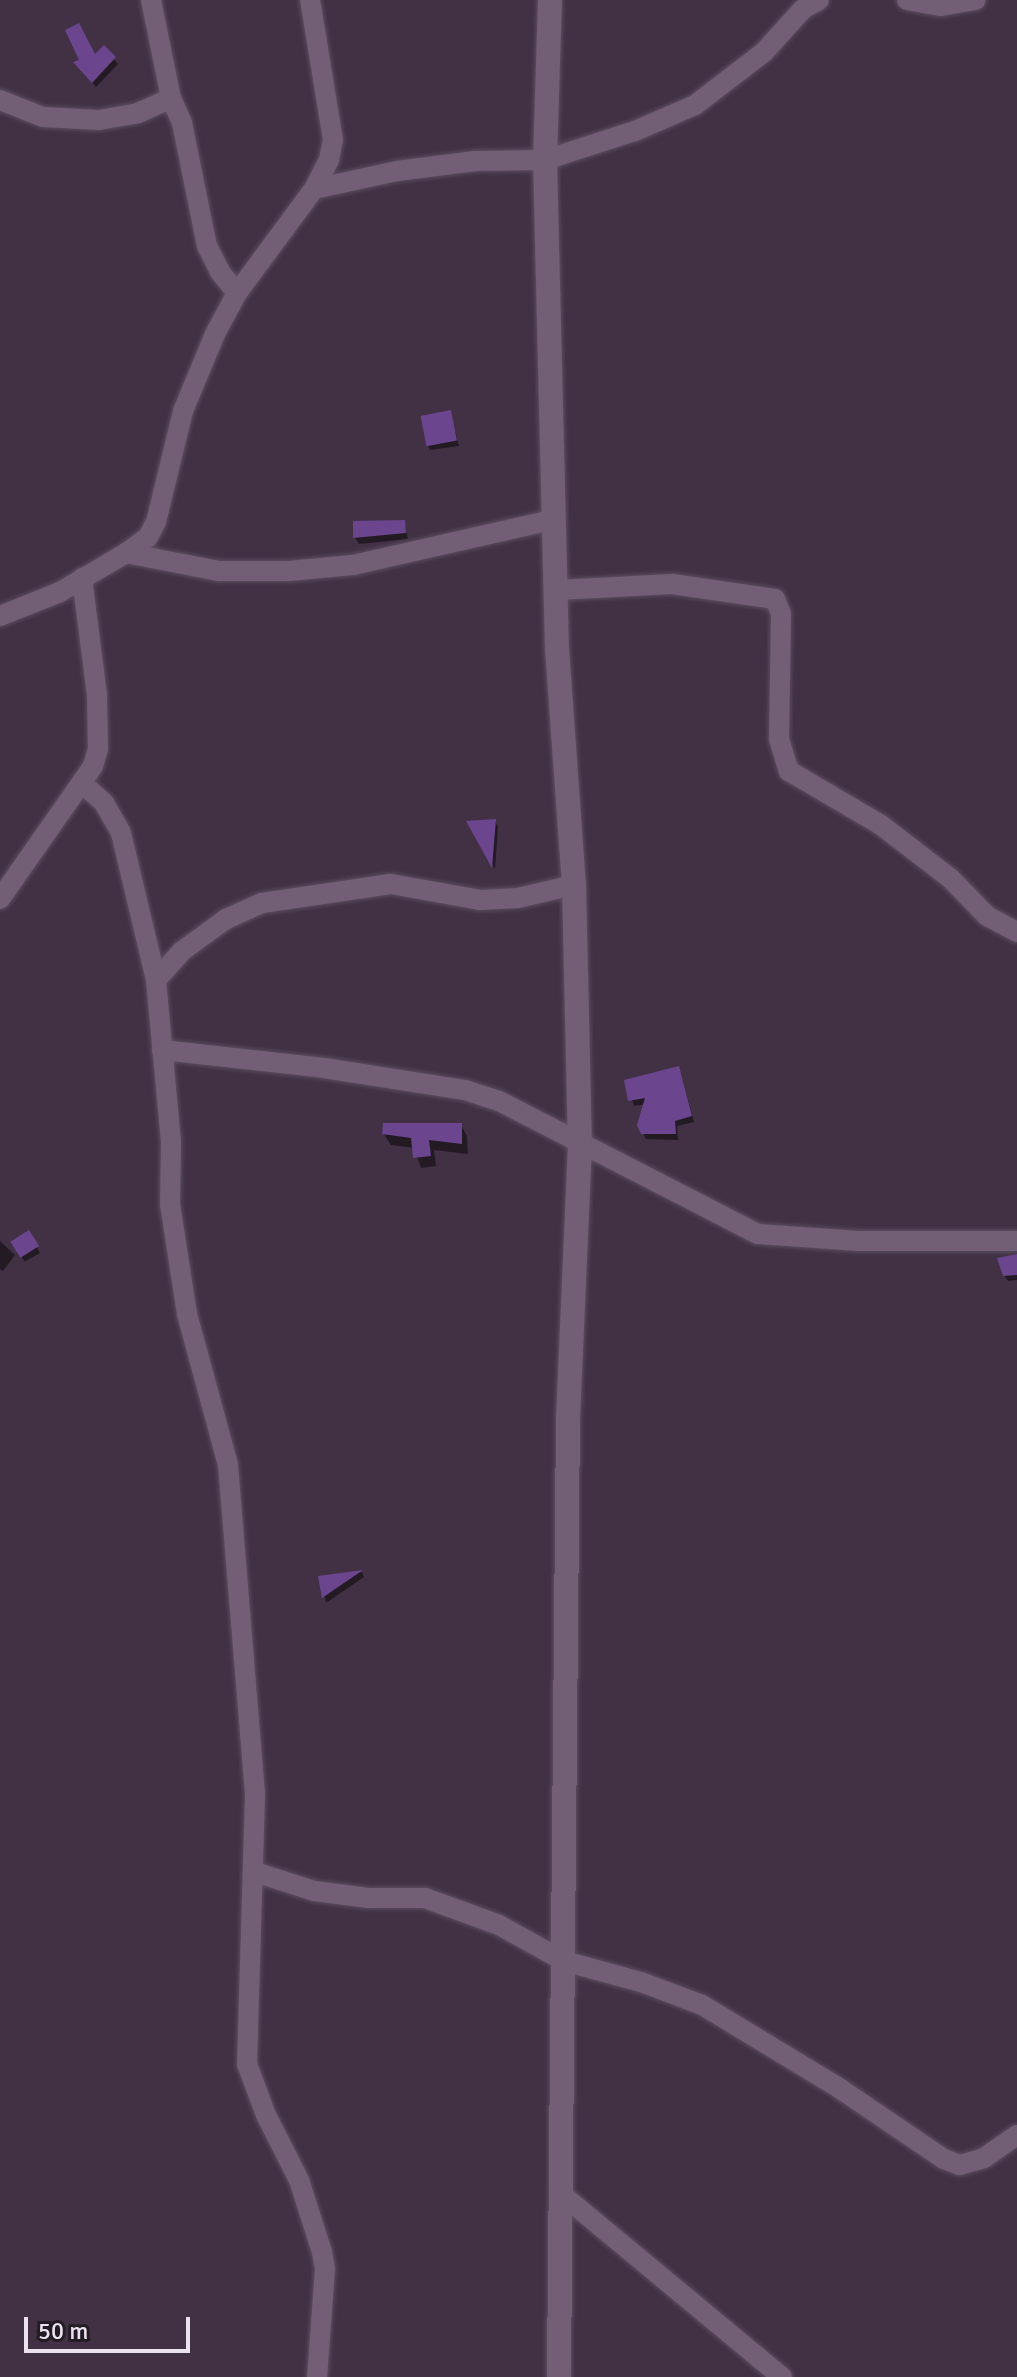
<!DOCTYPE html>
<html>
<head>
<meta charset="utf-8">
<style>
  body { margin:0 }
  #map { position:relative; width:1017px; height:2377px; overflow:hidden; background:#423145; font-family:Signika,sans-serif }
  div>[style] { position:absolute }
  .shadow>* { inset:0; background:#0007; transform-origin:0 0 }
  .building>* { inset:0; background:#6b468f; transform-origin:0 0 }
  .roads { filter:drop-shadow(0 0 2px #5b4d5e) drop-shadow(0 0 2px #5b4d5e) }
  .minor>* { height:20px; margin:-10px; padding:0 10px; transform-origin:10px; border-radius:10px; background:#725f76 }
  .tertiary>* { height:24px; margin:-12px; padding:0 12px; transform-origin:12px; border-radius:12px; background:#725f76 }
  span { translate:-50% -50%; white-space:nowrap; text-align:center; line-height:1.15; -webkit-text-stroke:8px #241c25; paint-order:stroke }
  .scale { position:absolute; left:24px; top:2317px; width:166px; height:36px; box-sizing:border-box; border:4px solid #ece2ef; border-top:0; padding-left:10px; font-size:24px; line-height:28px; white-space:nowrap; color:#ece2ef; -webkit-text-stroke:6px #241c25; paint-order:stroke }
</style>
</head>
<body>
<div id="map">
  <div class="shadow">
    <div style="clip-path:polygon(104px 48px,118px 64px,96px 87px,79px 68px,82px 61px,95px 58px)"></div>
    <div style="clip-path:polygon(450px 413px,459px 446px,430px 450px,427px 444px)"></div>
    <div style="clip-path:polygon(404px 522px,408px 539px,359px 544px,355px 538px,355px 523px)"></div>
    <div style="clip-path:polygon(495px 821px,498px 827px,495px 869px,469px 823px)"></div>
    <div style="clip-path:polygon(681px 1074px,694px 1122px,677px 1126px,678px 1140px,646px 1139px,643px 1133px,646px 1104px,634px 1106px,626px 1081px)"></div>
    <div style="clip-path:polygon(461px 1125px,467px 1136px,468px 1154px,434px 1150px,436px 1166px,421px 1168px,414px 1148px,391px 1145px,384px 1134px)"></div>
    <div style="left:29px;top:1233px;width:23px;height:18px;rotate:61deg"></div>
    <div style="clip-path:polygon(0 1241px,15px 1255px,3px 1271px,0 1269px)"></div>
    <div style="clip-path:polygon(1017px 1256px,1017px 1280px,1008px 1281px,1004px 1275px)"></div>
    <div style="clip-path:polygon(362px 1572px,364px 1577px,326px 1603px,321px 1578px)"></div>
  </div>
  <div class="building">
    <div style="clip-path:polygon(79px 23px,95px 54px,104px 45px,116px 57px,92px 83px,73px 62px,79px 60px,65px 30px)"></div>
    <div style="left:451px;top:410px;width:31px;height:31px;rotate:79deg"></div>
    <div style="clip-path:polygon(405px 520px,406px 533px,353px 538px,353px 521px)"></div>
    <div style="clip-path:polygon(496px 819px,492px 868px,466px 821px)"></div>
    <div style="clip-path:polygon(679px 1066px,692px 1116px,675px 1121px,676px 1134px,641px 1134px,637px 1125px,645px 1098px,628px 1101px,624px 1080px)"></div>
    <div style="clip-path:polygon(383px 1123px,462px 1123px,462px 1144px,429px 1140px,431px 1156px,413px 1158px,411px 1138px,382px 1134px)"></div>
    <div style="left:29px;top:1230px;width:19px;height:22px;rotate:58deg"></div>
    <div style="clip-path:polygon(1017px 1254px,1017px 1275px,1003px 1276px,997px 1258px)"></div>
    <div style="clip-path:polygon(363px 1570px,322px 1598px,318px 1576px)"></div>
  </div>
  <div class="roads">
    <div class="minor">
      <div style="left:151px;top:0;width:100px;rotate:78.5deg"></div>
      <div style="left:171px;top:98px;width:27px;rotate:66deg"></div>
      <div style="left:182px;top:123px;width:126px;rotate:78.5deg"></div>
      <div style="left:207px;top:246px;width:29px;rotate:63deg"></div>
      <div style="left:220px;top:272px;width:27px;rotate:51deg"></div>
      <div style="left:907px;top:0;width:35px;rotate:10deg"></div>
      <div style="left:941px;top:6px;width:35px;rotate:-10deg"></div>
      <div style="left:0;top:100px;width:46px;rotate:21.6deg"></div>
      <div style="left:43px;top:117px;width:56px;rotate:3.1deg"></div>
      <div style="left:99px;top:120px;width:40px;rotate:-10deg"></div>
      <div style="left:138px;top:113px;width:36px;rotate:-24deg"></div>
      <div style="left:314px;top:189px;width:85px;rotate:-12.2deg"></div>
      <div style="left:397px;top:171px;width:79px;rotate:-7.3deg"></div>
      <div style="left:475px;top:161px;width:70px;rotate:-0.8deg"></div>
      <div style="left:545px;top:160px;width:95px;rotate:-17.9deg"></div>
      <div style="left:635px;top:131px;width:65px;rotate:-23.4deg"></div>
      <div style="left:695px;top:105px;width:87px;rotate:-37.5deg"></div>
      <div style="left:764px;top:52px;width:58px;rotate:-47.8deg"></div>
      <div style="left:803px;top:9px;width:18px;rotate:-29deg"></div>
      <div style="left:126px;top:553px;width:95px;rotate:11deg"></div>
      <div style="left:219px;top:571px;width:70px"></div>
      <div style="left:289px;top:571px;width:64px;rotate:-5.4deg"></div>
      <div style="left:353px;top:565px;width:207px;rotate:-12.8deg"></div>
      <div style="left:558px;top:590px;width:114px;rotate:-3deg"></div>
      <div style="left:672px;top:584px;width:104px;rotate:8.3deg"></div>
      <div style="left:775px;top:599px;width:16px;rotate:68deg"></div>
      <div style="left:781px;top:614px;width:125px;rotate:90.9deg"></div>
      <div style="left:779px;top:739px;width:34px;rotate:73deg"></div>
      <div style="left:789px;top:771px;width:107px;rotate:30.4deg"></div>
      <div style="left:881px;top:825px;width:88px;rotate:37.6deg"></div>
      <div style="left:951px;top:879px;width:52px;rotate:45.8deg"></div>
      <div style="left:987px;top:916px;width:34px;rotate:28deg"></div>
      <div style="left:0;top:616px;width:65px;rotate:-21.8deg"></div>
      <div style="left:60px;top:592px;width:77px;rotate:-30.6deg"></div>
      <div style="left:126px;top:553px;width:27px;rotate:-36deg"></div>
      <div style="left:148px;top:537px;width:17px;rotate:-62deg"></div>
      <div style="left:156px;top:522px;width:114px;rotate:-76.3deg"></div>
      <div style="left:183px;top:411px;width:83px;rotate:-67.4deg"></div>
      <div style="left:215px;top:334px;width:47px;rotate:-61.8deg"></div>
      <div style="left:237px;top:293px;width:129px;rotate:-53.5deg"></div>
      <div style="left:314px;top:189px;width:33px;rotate:-63deg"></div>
      <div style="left:329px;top:160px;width:20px;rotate:-79deg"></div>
      <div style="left:333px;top:140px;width:142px;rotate:-99.3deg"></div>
      <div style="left:82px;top:783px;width:30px;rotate:42deg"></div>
      <div style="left:104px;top:803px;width:34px;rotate:60deg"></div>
      <div style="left:121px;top:833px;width:151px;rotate:76.6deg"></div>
      <div style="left:156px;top:980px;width:162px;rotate:84.7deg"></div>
      <div style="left:171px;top:1141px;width:63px;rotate:90.9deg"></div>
      <div style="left:170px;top:1204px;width:111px;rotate:81.2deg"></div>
      <div style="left:187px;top:1314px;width:156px;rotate:74.8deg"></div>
      <div style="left:228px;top:1465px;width:331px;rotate:85.3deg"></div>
      <div style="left:255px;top:1795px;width:269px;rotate:91.7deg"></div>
      <div style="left:247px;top:2064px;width:54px;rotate:69.6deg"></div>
      <div style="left:266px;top:2115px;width:73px;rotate:63.1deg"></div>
      <div style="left:299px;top:2180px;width:76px;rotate:72.3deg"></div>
      <div style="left:322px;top:2252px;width:17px;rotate:80deg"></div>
      <div style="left:325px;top:2269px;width:108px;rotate:94.2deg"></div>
      <div style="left:0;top:899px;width:162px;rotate:-55deg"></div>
      <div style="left:93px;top:766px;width:18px;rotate:-74deg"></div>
      <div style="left:98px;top:749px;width:54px;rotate:-91.1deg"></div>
      <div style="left:97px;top:695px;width:118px;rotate:-97.3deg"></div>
      <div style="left:156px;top:980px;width:39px;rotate:-48deg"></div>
      <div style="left:182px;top:951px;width:54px;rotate:-36deg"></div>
      <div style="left:226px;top:919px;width:39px;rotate:-24deg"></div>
      <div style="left:262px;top:903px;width:130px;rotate:-8.4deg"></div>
      <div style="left:391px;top:884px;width:90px;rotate:10.2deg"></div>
      <div style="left:480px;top:900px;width:38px;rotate:-3deg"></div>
      <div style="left:518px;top:898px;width:57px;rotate:-13.1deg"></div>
      <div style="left:162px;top:1050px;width:163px;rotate:6.3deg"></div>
      <div style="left:324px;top:1068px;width:143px;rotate:8.9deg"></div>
      <div style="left:465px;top:1090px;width:36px;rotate:18deg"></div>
      <div style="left:499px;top:1101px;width:291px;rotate:27.2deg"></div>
      <div style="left:758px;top:1234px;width:101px;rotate:4deg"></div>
      <div style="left:859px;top:1241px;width:158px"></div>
      <div style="left:255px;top:1872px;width:62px;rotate:17.9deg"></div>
      <div style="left:314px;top:1891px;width:55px;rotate:7.3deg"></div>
      <div style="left:369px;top:1898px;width:56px"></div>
      <div style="left:425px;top:1898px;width:79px;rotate:20deg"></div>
      <div style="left:499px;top:1925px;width:74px;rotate:29deg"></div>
      <div style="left:564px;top:1961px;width:80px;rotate:15.3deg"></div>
      <div style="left:641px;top:1982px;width:65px;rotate:20.7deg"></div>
      <div style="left:702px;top:2005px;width:160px;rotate:31.2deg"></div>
      <div style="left:839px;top:2088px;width:127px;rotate:34.1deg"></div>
      <div style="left:944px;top:2159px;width:17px;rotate:21deg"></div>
      <div style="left:960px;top:2165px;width:25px;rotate:-16deg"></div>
      <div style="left:984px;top:2158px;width:40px;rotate:-34.9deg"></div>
      <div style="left:559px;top:2192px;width:290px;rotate:39.7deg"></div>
    </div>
    <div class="tertiary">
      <div style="left:550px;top:0;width:160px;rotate:91.8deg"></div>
      <div style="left:545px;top:160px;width:489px;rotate:88.6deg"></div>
      <div style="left:557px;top:649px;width:237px;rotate:85.9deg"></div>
      <div style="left:574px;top:885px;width:259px;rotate:88.7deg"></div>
      <div style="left:580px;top:1144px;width:272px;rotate:92.5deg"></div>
      <div style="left:568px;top:1416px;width:961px;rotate:90.54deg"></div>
    </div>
  </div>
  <div class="scale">50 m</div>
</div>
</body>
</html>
